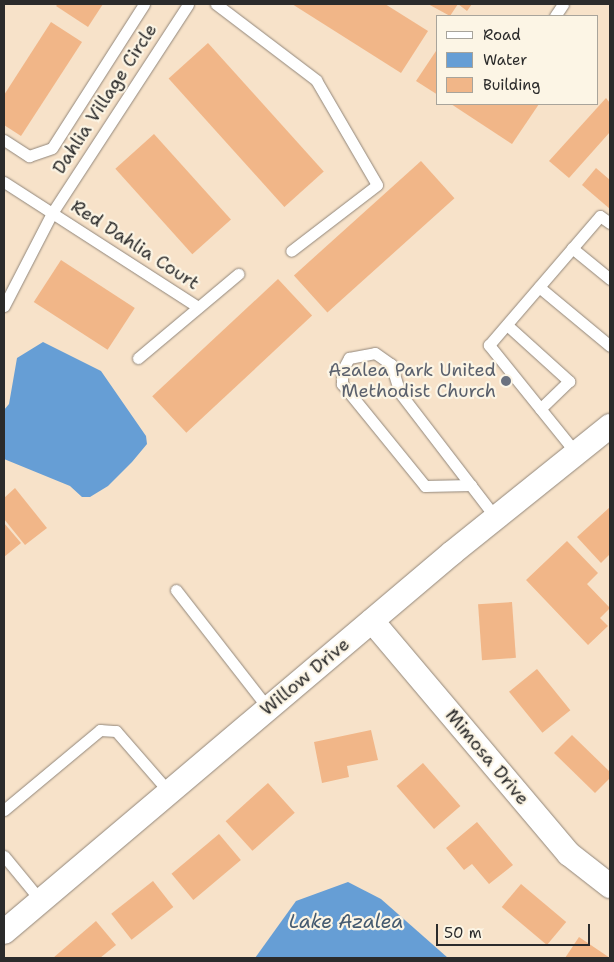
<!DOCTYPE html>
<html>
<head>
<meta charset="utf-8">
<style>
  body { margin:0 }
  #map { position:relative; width:614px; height:962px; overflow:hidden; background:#f7e2c9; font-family:"Shantell Sans",sans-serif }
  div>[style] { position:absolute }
  .water>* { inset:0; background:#669ed5 }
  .building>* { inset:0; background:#f1b688; transform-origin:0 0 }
  .roads { filter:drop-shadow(0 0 1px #91867a) drop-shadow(0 0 1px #91867a) }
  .lane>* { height:11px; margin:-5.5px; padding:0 5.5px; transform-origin:5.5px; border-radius:5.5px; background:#fff }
  .street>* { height:24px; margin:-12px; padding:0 12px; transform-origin:12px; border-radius:12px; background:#fff }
  .dots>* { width:14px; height:14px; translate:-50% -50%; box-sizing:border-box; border:2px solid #fcf5e5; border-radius:50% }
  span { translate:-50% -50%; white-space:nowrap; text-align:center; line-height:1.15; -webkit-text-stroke:4.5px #fcf5e5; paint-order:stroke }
  .street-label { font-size:18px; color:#2b2b2b }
  .worship-label { font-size:18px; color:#5b616d }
  .right { translate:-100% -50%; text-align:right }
  .water-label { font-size:19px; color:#43596f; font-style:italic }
  .frame { position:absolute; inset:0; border:5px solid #2b2b2b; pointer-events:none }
  .legend { position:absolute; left:436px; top:15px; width:162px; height:90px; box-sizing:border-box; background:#fcf5e5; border:1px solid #a8a49b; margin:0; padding:6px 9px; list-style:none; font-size:15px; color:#2b2b2b }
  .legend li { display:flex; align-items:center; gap:10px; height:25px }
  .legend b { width:25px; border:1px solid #a8a49b }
  .scale { position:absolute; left:436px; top:924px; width:154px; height:22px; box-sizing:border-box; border:2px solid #2b2b2b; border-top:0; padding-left:6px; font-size:15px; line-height:18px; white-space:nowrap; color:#2b2b2b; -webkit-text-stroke:4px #fcf5e5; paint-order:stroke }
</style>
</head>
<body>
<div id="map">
  <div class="water">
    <div style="clip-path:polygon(43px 342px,101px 371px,146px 436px,147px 444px,132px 462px,108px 486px,90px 497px,82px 497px,70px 486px,4px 459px,4px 410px,9px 404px,17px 358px)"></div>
    <div style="clip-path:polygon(348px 882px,381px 899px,448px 958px,255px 958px,296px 901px)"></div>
  </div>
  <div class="building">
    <div style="clip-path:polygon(58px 4px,103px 4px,88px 27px,56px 6px)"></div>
    <div style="clip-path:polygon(292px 4px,385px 4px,428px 31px,401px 73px)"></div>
    <div style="clip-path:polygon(428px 4px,472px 4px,467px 11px,458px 4px,450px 16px)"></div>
    <div style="clip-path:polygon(51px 22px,82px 42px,21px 136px,4px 125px,4px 95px)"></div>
    <div style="left:208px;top:43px;width:173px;height:53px;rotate:48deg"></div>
    <div style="clip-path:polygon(438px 48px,438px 95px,416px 81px)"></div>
    <div style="clip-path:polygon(606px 98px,610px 103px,610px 132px,569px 178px,549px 161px)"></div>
    <div style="clip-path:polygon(451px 104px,539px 104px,512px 144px)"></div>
    <div style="left:154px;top:134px;width:115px;height:52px;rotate:48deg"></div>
    <div style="left:421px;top:161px;width:50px;height:171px;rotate:48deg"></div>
    <div style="clip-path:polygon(596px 168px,610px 180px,610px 209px,582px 185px)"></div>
    <div style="left:61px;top:260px;width:88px;height:50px;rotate:33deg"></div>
    <div style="left:278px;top:279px;width:50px;height:172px;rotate:47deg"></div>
    <div style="clip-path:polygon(15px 488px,47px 528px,25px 545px,4px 519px,4px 498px)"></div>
    <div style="clip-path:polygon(610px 507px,610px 554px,601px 563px,577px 537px)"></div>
    <div style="clip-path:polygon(4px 523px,21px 543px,4px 557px)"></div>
    <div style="clip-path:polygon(567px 541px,598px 573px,587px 584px,610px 608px,600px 618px,608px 626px,588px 645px,526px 580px)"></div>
    <div style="left:512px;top:602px;width:56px;height:34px;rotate:86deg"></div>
    <div style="left:537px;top:669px;width:53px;height:36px;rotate:51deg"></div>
    <div style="clip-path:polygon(371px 730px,378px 760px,347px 766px,349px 777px,322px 783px,314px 742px)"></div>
    <div style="clip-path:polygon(572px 735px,610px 772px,610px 778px,595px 793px,554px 753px)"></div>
    <div style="left:423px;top:763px;width:57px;height:35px;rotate:49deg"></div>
    <div style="left:268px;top:783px;width:40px;height:57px;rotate:48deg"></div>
    <div style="clip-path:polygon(477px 822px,513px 865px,489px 884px,472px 864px,464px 870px,446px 848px)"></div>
    <div style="left:219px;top:834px;width:34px;height:62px;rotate:50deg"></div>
    <div style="left:153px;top:881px;width:33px;height:53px;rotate:52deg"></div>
    <div style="left:521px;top:884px;width:59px;height:30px;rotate:40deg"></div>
    <div style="clip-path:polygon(96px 921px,116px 945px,100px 958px,53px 958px)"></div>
    <div style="clip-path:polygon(579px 937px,610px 958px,565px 958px)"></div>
  </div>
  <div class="roads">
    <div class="lane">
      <div style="left:216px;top:4px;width:126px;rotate:37.2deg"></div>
      <div style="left:316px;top:80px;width:121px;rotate:59.8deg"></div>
      <div style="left:377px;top:185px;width:108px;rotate:142.5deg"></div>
      <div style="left:555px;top:16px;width:14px;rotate:-56deg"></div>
      <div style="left:4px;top:140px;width:30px;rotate:33deg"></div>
      <div style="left:29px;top:156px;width:24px;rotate:-19deg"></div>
      <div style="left:52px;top:148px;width:171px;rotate:-57.4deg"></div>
      <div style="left:4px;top:182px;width:231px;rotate:32.8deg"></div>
      <div style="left:572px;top:248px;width:49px;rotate:39.2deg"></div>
      <div style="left:539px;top:287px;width:92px;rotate:39.7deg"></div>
      <div style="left:4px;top:306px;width:105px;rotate:-62.7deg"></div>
      <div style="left:52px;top:213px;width:249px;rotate:-56.9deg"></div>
      <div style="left:507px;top:325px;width:84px;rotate:42.1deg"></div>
      <div style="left:569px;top:381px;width:40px;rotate:136deg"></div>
      <div style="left:138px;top:358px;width:131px;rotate:-40deg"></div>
      <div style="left:576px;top:453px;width:139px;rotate:-128.9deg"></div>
      <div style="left:489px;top:345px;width:170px;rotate:-49.3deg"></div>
      <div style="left:600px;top:216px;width:12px;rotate:35deg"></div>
      <div style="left:471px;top:485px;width:46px;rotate:178.8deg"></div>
      <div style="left:425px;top:486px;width:132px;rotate:-129.1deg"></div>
      <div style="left:342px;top:384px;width:13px;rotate:-90deg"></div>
      <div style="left:342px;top:371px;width:15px;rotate:-62deg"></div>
      <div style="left:349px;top:358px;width:26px;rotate:-11deg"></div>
      <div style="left:375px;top:353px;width:19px;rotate:35deg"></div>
      <div style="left:391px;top:364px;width:30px;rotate:73deg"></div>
      <div style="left:400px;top:393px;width:158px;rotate:52.5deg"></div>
      <div style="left:176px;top:590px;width:150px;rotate:52.1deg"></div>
      <div style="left:4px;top:810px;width:125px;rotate:-39.8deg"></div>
      <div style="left:100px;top:730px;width:16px;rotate:4deg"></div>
      <div style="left:116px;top:731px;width:81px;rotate:49deg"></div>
      <div style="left:4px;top:856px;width:58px;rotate:50.6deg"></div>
    </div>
    <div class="street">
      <div style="left:372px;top:621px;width:305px;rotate:49.8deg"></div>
      <div style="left:569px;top:854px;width:52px;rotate:38deg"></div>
      <div style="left:4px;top:932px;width:587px;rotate:-40.23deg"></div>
      <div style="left:452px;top:553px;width:203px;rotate:-38.8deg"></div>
    </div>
  </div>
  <div class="dots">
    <div style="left:506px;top:381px;background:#6b7280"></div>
  </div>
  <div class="street-label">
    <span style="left:105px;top:99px;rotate:-57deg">Dahlia Village Circle</span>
    <span style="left:135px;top:245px;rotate:33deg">Red Dahlia Court</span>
    <span style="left:305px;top:677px;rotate:-40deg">Willow Drive</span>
    <span style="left:487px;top:757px;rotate:50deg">Mimosa Drive</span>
  </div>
  <div class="worship-label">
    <span class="right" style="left:496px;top:381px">Azalea Park United<br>Methodist Church</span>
  </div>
  <div class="water-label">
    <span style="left:346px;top:922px">Lake Azalea</span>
  </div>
  <div class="frame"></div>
  <ul class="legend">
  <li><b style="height:6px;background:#fff"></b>Road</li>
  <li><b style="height:14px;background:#669ed5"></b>Water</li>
  <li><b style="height:14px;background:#f1b688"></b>Building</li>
  </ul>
  <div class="scale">50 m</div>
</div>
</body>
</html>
